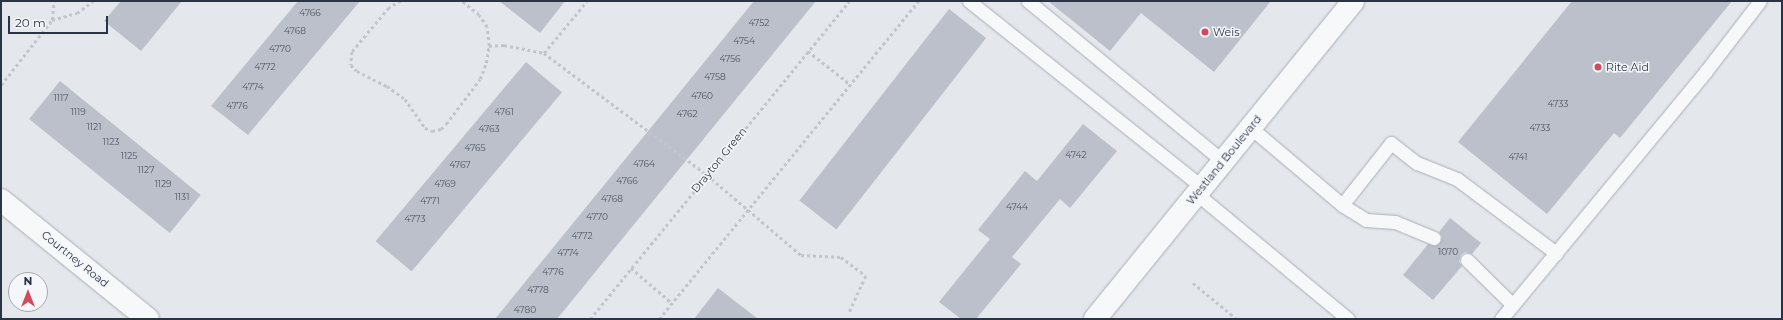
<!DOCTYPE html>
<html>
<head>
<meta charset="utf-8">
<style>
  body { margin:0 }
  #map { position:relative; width:1783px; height:320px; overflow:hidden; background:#e4e7ec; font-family:Montserrat,sans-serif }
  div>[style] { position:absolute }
  .building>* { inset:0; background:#bbc0ca; transform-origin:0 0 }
  .path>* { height:2.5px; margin-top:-1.25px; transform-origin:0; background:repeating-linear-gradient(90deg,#c2c5cb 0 3px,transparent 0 6px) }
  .roads { filter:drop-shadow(0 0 1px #a9aeb7) drop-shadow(0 0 1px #a9aeb7) }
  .service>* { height:13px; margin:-6.5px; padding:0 6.5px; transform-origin:6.5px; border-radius:6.5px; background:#f7f8fa }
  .minor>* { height:22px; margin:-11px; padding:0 11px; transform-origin:11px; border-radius:11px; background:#f7f8fa }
  .tertiary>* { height:22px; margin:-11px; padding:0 11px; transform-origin:11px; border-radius:11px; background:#f7f8fa }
  .dots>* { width:11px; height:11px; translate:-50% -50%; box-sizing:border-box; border:2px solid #f4f6f9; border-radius:50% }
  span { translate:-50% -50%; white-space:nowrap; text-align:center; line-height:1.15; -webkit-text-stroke:3px #f4f6f9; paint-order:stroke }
  .number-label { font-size:9px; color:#4f5766 }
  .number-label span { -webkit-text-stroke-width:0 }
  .poi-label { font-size:11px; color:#2b3445 }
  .left { translate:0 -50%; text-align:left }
  .street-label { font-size:11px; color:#2b3445 }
  .frame { position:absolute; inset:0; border:2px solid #2b3445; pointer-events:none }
  .north { position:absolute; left:8px; top:272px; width:40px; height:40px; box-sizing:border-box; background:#f4f6f9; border:1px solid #a4a8b1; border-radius:50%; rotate:0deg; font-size:11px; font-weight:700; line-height:16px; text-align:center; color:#2b3445 }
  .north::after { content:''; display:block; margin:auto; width:14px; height:18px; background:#d1495b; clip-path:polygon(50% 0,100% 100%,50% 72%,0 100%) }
  .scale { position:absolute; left:8px; top:16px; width:100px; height:18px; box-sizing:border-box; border:2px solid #2b3445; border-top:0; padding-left:5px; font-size:12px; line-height:14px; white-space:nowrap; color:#2b3445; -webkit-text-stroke:3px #f4f6f9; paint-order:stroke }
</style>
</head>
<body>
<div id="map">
  <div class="building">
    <div style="clip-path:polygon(121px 1px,182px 1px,141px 51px,104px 21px)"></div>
    <div style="clip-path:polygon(298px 1px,360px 1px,248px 135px,211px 106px)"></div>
    <div style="clip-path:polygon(499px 1px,565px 1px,540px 33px)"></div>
    <div style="clip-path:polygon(754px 1px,816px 1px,557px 319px,495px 319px)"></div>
    <div style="clip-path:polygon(1048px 1px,1271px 1px,1214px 72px,1141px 13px,1110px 51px)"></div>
    <div style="clip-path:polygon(1572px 1px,1732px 1px,1620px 138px,1614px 133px,1547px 214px,1458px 142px)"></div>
    <div style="left:949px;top:9px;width:47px;height:243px;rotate:38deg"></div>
    <div style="left:526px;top:62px;width:47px;height:234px;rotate:40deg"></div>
    <div style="left:60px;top:81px;width:181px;height:49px;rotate:39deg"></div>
    <div style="clip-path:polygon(1083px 124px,1117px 151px,1070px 208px,1060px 199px,1012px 257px,1021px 264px,976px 319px,961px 319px,939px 302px,990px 239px,978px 230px,1025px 171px,1037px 181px)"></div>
    <div style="clip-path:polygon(1450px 218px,1481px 243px,1472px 254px,1465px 252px,1461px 255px,1459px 262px,1462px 266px,1433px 300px,1403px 275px,1428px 244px,1435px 246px,1439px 244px,1442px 237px,1439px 232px)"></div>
    <div style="clip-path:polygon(718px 288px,758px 319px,694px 319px)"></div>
  </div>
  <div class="path">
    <div style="left:401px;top:1px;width:14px;rotate:150deg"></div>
    <div style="left:389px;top:8px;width:57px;rotate:130.1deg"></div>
    <div style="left:352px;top:52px;width:13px;rotate:94deg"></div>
    <div style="left:351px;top:65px;width:8px;rotate:45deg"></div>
    <div style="left:357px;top:71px;width:34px;rotate:27deg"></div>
    <div style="left:387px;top:86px;width:22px;rotate:36deg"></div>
    <div style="left:405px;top:99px;width:35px;rotate:55deg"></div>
    <div style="left:425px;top:128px;width:8px;rotate:23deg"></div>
    <div style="left:432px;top:131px;width:9px;rotate:-13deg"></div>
    <div style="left:441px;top:129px;width:7px;rotate:-45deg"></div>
    <div style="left:446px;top:124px;width:56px;rotate:-52.9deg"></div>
    <div style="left:480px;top:79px;width:17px;rotate:-69deg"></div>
    <div style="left:486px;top:63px;width:17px;rotate:-80deg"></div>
    <div style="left:489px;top:46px;width:19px;rotate:-96deg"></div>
    <div style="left:487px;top:27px;width:14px;rotate:-124deg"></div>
    <div style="left:479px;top:15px;width:22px;rotate:-141deg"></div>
    <div style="left:52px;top:20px;width:19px;rotate:-84deg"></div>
    <div style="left:489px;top:46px;width:15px;rotate:-4deg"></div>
    <div style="left:504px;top:45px;width:41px;rotate:11.3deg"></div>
    <div style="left:544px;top:53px;width:204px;rotate:36.8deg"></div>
    <div style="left:707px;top:175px;width:123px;rotate:40.4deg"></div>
    <div style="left:801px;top:255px;width:40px;rotate:2.9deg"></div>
    <div style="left:841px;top:257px;width:31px;rotate:37deg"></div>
    <div style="left:866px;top:276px;width:41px;rotate:114.7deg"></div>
    <div style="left:808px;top:51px;width:53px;rotate:38.2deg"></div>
    <div style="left:544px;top:53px;width:67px;rotate:-50.4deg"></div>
    <div style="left:1px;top:85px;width:83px;rotate:-51.9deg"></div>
    <div style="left:52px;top:20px;width:26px;rotate:-16deg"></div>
    <div style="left:77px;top:13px;width:20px;rotate:-37deg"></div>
    <div style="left:631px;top:268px;width:54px;rotate:40.5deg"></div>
    <div style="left:1193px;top:283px;width:57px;rotate:39.3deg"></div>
    <div style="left:590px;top:319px;width:410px;rotate:-50.8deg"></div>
    <div style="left:659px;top:319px;width:410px;rotate:-50.8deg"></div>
  </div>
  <div class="roads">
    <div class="service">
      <div style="left:969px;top:1px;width:298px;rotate:38.6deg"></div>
      <div style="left:1028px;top:1px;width:252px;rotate:39.4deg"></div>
      <div style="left:1251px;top:128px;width:119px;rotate:40.2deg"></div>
      <div style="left:1342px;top:205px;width:28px;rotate:32deg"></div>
      <div style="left:1366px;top:220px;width:29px;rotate:4deg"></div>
      <div style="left:1395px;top:222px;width:42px;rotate:22.3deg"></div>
      <div style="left:1197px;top:194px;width:196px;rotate:39.6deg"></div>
      <div style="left:1342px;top:205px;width:79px;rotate:-51.7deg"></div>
      <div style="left:1391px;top:143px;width:33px;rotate:38deg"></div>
      <div style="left:1417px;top:163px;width:43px;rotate:21.8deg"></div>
      <div style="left:1457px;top:179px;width:124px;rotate:36.8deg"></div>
      <div style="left:1467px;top:260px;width:64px;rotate:44.4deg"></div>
      <div style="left:1501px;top:319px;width:322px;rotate:-50.4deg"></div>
      <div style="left:1706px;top:71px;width:88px;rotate:-52.4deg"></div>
    </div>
    <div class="minor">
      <div style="left:1px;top:200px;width:189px;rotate:39deg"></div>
    </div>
    <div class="tertiary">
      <div style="left:1095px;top:319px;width:409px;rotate:-50.9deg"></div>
    </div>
  </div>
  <div class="dots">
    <div style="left:1205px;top:32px;background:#d1495b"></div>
    <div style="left:1598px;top:67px;background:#d1495b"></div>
  </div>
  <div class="number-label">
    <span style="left:310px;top:13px">4766</span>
    <span style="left:759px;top:23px">4752</span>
    <span style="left:295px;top:31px">4768</span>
    <span style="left:744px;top:41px">4754</span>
    <span style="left:280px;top:49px">4770</span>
    <span style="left:730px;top:59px">4756</span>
    <span style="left:265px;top:67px">4772</span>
    <span style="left:715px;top:77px">4758</span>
    <span style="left:253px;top:87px">4774</span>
    <span style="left:702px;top:96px">4760</span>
    <span style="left:61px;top:98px">1117</span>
    <span style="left:1558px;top:104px">4733</span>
    <span style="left:237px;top:106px">4776</span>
    <span style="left:78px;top:112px">1119</span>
    <span style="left:504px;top:112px">4761</span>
    <span style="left:687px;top:114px">4762</span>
    <span style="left:94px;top:127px">1121</span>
    <span style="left:1540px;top:128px">4733</span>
    <span style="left:489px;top:129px">4763</span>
    <span style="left:111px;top:142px">1123</span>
    <span style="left:475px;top:148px">4765</span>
    <span style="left:1076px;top:155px">4742</span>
    <span style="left:129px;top:156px">1125</span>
    <span style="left:1518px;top:157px">4741</span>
    <span style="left:644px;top:164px">4764</span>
    <span style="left:460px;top:165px">4767</span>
    <span style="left:146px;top:170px">1127</span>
    <span style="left:627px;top:181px">4766</span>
    <span style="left:163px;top:184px">1129</span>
    <span style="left:445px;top:184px">4769</span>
    <span style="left:182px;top:197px">1131</span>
    <span style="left:612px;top:199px">4768</span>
    <span style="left:430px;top:201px">4771</span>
    <span style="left:1017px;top:207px">4744</span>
    <span style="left:597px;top:217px">4770</span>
    <span style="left:415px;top:219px">4773</span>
    <span style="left:582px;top:236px">4772</span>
    <span style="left:1448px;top:252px">1070</span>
    <span style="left:568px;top:253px">4774</span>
    <span style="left:553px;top:272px">4776</span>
    <span style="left:538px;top:290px">4778</span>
    <span style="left:525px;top:310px">4780</span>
  </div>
  <div class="poi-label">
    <span class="left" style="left:1213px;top:32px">Weis</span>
    <span class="left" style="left:1606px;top:67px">Rite Aid</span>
  </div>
  <div class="street-label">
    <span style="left:719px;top:160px;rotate:-51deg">Drayton Green</span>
    <span style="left:1224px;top:160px;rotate:-51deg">Westland Boulevard</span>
    <span style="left:75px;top:259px;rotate:39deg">Courtney Road</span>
  </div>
  <div class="frame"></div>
  <div class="north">N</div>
  <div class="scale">20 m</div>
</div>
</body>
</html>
